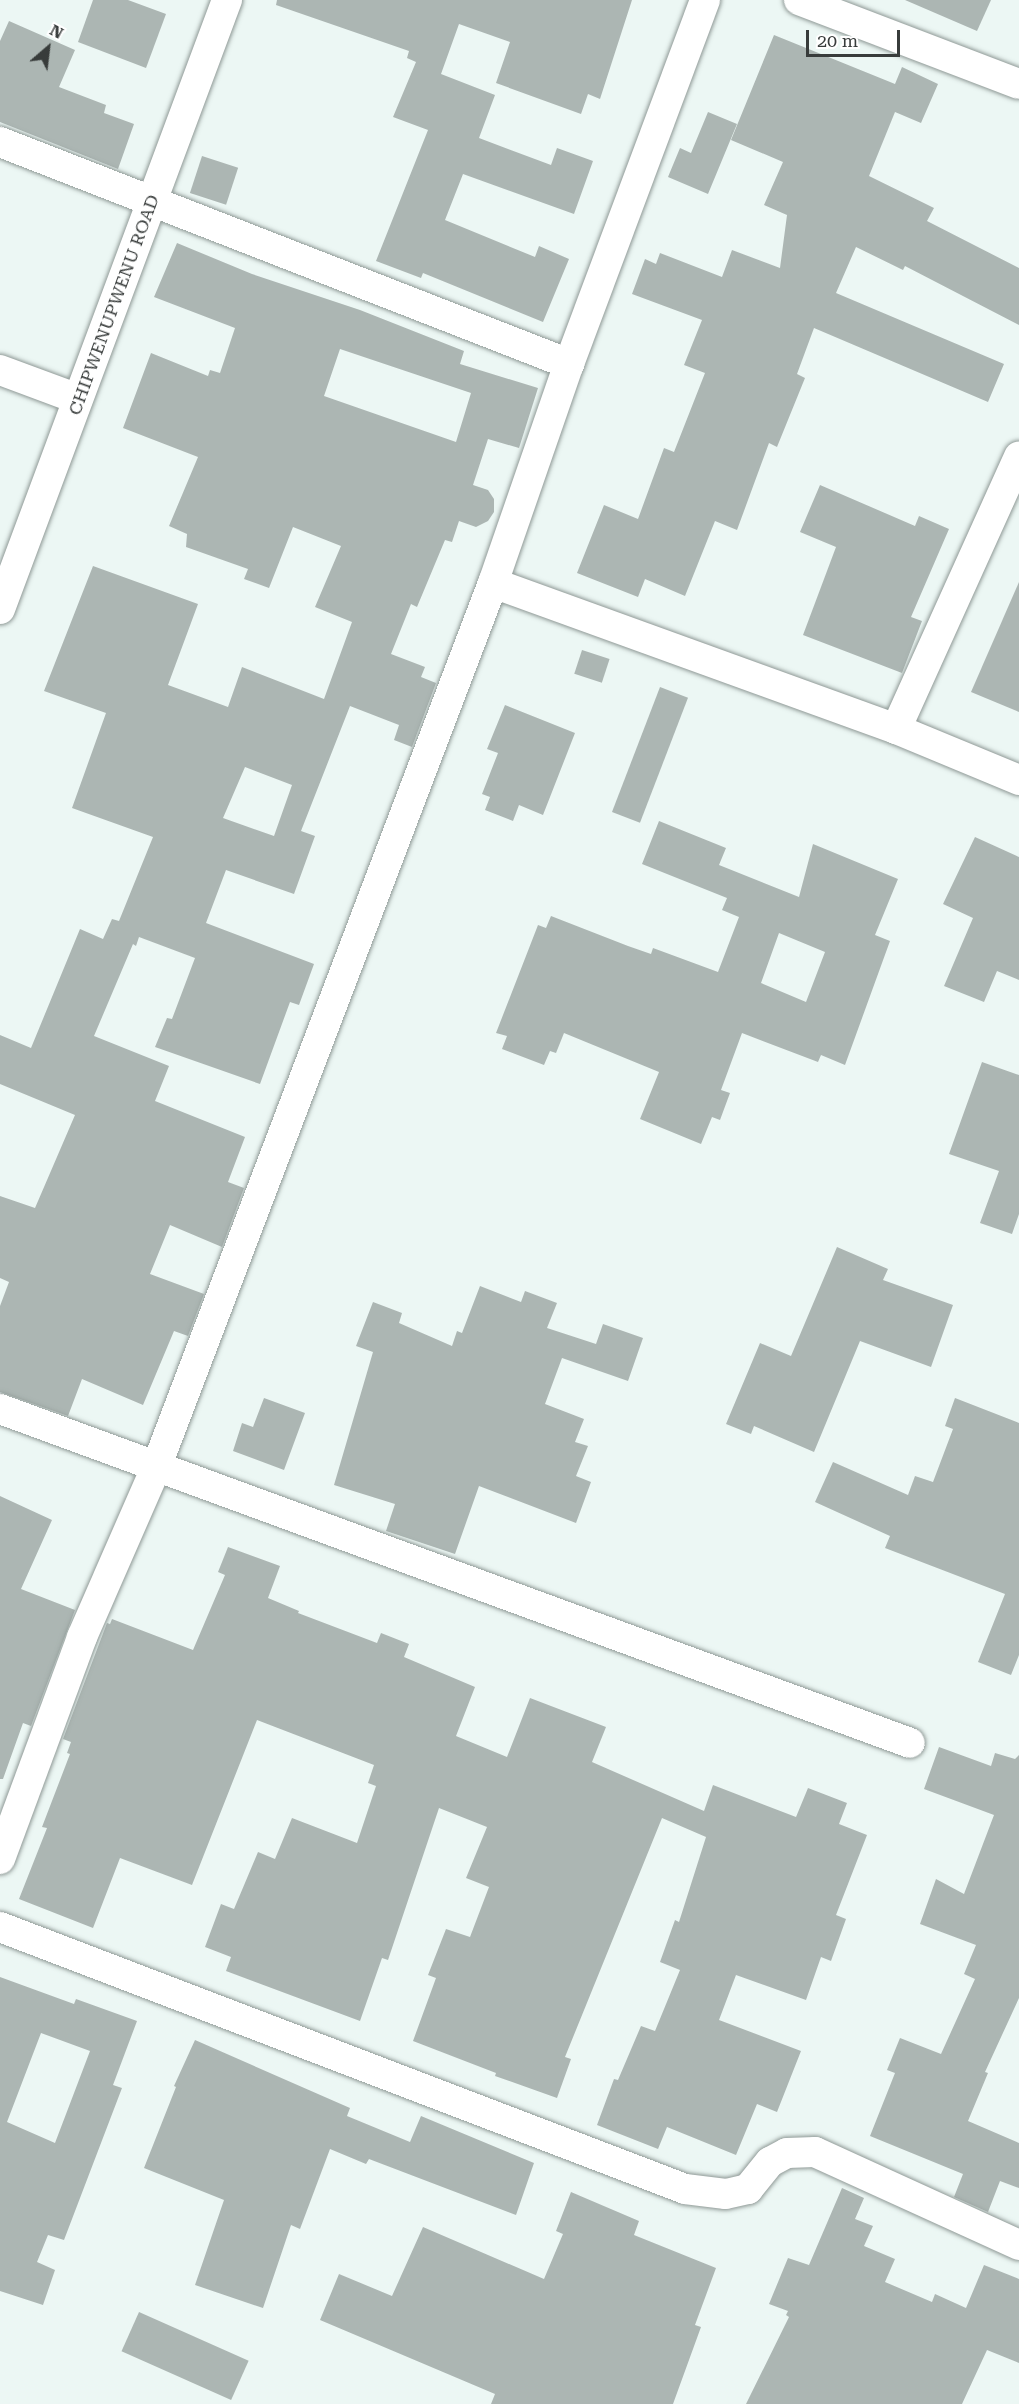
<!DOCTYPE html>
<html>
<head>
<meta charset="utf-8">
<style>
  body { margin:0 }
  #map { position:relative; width:1019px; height:2404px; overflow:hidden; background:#ecf7f4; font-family:"Roboto Serif",serif }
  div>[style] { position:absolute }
  .building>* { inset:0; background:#acb6b3; transform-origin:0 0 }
  .roads { filter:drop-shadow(0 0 2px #8f9996) drop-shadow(0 0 2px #8f9996) }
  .street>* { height:30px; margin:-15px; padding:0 15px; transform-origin:15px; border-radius:15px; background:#fff }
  span { translate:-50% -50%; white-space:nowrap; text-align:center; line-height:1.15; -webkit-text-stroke:4.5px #fff; paint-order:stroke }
  .street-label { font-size:18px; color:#383c3b }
  .north { position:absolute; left:18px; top:18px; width:60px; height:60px; -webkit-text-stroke:4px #fff; paint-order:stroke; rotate:28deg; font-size:16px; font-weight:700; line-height:24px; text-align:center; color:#383c3b }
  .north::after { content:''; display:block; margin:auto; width:21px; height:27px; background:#383c3b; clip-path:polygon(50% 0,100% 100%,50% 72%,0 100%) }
  .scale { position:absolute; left:806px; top:30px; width:94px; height:27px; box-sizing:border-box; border:3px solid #383c3b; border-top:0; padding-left:8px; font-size:18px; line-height:21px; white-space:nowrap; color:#383c3b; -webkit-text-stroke:4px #fff; paint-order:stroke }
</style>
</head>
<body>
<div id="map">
  <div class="building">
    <div style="clip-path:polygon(93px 0,128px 0,166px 14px,146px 68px,78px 42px)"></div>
    <div style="clip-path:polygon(277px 0,632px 0,600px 99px,588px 94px,581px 114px,496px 83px,510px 42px,459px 24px,441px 74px,495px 95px,479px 138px,551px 165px,557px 148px,593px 161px,574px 214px,463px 174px,445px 220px,535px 257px,539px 246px,569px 259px,543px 322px,423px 273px,421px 278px,376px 261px,428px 130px,393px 117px,416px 62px,407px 58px,409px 51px,276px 5px)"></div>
    <div style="clip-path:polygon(905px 0,991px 0,977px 31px)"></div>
    <div style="clip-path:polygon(9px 21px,75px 50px,59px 87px,106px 105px,104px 113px,134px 124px,118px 169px,0 122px,0 41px)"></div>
    <div style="clip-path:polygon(774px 35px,895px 84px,902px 67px,938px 84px,921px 123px,895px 112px,869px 176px,934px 208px,927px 221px,1019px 268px,1019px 325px,905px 266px,903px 270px,856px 247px,836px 293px,1004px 364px,988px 402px,814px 328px,797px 374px,805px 378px,777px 447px,769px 443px,737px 530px,715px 521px,685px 596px,645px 579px,638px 597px,577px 573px,604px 505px,638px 519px,664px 448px,674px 452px,705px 373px,684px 365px,702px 320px,632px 294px,645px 259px,656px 264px,660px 253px,722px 277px,732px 250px,780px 268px,787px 215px,764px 205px,783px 162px,731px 140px)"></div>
    <div style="clip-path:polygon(708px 112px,737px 124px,708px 194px,668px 177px,680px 148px,691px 153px)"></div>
    <div style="left:202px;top:156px;width:38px;height:39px;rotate:18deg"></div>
    <div style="clip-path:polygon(evenodd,177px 243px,252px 274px,360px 310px,464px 351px,460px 364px,538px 388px,519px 448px,488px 439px,473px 485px,488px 490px,494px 499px,494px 512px,488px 521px,476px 527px,459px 521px,452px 542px,445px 540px,417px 607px,411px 604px,391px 654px,425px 667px,421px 677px,436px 683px,412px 747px,394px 740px,399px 725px,350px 706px,301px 831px,315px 836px,294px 894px,226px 870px,206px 923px,314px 964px,299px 1005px,290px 1002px,260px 1084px,155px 1047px,167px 1018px,172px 1019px,195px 958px,139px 937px,136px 946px,133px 944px,94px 1036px,169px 1066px,155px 1101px,245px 1137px,228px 1182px,244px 1188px,222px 1247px,170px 1225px,150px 1274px,204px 1294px,188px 1336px,174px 1331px,143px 1405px,82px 1379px,68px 1416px,0 1392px,0 1306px,9px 1282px,0 1278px,0 1196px,35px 1208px,75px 1115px,0 1084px,0 1035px,31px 1048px,80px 929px,103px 939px,112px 919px,119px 921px,153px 837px,72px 808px,106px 713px,44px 691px,93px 566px,198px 604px,168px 685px,228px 707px,242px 667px,324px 699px,352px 622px,315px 607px,341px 546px,293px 527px,269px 588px,244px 579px,248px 569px,186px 547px,187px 534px,169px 526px,198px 457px,123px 428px,151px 353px,208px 376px,210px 370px,220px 373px,235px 328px,154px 297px,177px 243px,340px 349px,471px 393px,456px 442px,324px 396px,340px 349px,177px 243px,245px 767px,292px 785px,274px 836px,223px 818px,245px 767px)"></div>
    <div style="clip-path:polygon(820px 485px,915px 526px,919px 516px,949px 529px,911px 617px,922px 621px,902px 673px,803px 635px,836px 547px,800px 532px)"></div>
    <div style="clip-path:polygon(1019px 582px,1019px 712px,971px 692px)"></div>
    <div style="left:582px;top:650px;width:29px;height:25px;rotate:18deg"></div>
    <div style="left:660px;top:687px;width:30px;height:134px;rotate:21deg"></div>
    <div style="clip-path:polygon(505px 705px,575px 733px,543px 815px,519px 805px,513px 821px,485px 810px,490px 797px,482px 794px,498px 753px,487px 749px)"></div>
    <div style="clip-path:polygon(evenodd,659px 821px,726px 848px,719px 865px,799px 897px,813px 844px,898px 879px,875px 935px,890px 941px,845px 1065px,821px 1055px,818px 1062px,742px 1033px,721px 1090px,730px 1093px,720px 1120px,712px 1117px,701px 1144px,640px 1119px,659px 1072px,564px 1033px,556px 1053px,550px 1051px,544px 1065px,502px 1049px,507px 1036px,496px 1033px,538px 925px,546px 928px,551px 916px,628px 946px,651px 954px,653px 948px,718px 972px,739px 917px,722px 910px,727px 898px,642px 864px,659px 821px,779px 933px,825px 952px,806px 1002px,761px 983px,779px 933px)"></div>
    <div style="clip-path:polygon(975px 837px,1019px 857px,1019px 980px,997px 971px,984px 1002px,944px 986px,973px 918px,943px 904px)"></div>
    <div style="clip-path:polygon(982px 1062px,1019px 1075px,1019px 1214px,1012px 1234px,980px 1223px,999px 1171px,949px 1154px)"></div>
    <div style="clip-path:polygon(837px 1247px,888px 1269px,883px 1280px,953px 1305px,931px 1367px,860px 1341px,814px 1452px,754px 1426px,751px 1434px,726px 1424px,760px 1343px,791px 1356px)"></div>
    <div style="clip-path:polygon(480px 1286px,521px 1302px,525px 1291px,557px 1303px,547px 1328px,596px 1344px,603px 1324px,643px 1338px,628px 1381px,562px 1358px,545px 1404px,584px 1419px,575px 1442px,588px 1446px,576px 1476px,591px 1482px,576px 1523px,479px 1486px,455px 1554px,386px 1531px,395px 1504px,334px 1485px,373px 1352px,356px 1346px,373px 1302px,402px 1313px,399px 1323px,452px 1346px,457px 1331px,462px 1333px)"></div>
    <div style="clip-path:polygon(264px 1398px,305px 1413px,284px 1470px,233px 1451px,242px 1423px,253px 1427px)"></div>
    <div style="clip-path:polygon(955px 1398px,1019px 1423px,1019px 1655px,1011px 1675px,978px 1662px,1005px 1594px,885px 1548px,890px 1536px,815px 1502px,833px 1462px,908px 1495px,915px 1476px,933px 1482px,953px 1429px,945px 1426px)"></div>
    <div style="clip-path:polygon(0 1496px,52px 1520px,21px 1589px,75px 1610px,31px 1726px,23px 1723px,3px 1779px,0 1779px)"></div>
    <div style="clip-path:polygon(228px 1547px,280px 1566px,268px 1598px,299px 1611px,298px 1613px,377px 1643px,381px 1633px,409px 1644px,404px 1657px,475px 1687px,456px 1736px,507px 1757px,530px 1698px,606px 1727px,592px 1762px,704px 1811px,713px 1785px,796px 1817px,808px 1788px,847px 1803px,839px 1824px,867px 1835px,836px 1915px,846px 1919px,831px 1961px,821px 1957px,806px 2000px,736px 1975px,719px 2020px,801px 2051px,777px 2112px,757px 2104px,736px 2155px,667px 2127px,658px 2149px,597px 2125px,614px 2079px,618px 2080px,641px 2026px,655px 2031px,680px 1970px,660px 1962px,675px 1920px,679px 1922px,706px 1837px,662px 1818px,565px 2057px,571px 2059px,557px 2098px,495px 2076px,496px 2073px,413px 2041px,436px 1978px,428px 1975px,446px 1929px,470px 1937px,489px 1887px,466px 1878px,487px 1827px,439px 1808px,388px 1960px,382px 1958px,360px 2021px,226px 1971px,231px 1957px,205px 1947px,221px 1904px,234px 1909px,258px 1852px,275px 1859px,292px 1818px,357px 1843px,376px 1786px,368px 1783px,374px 1765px,257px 1720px,192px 1885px,120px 1858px,93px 1928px,19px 1899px,47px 1828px,42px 1827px,70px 1754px,67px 1753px,71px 1742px,63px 1739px,107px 1623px,110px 1624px,112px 1619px,193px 1650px,225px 1575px,218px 1572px)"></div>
    <div style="clip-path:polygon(939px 1747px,991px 1766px,995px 1753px,1015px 1759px,1019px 1755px,1019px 1998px,985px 2072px,988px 2073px,968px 2121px,1019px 2143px,1019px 2188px,1000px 2181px,988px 2212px,954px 2197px,963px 2174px,870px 2136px,895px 2073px,887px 2070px,900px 2038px,941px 2054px,975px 1979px,964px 1974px,976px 1945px,920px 1924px,936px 1879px,964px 1894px,994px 1815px,924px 1789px)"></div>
    <div style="clip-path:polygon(evenodd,0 1977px,74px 2004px,76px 1999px,137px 2021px,113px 2085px,122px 2088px,64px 2240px,48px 2235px,37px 2262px,55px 2270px,43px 2305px,0 2291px,0 1977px,41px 2033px,90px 2051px,55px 2143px,7px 2122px,41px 2033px)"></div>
    <div style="clip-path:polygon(195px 2040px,350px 2108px,347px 2116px,410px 2142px,421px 2116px,534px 2163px,516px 2215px,369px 2159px,366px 2164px,330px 2149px,300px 2229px,291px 2225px,263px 2308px,195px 2285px,224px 2200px,144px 2168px,176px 2087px,174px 2086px)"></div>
    <div style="clip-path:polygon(842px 2188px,864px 2198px,855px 2219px,873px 2226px,864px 2246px,895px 2259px,885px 2282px,932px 2302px,935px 2294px,966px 2308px,984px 2265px,1019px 2279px,1019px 2363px,987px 2350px,962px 2404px,746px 2404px,789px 2317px,786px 2315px,788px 2311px,769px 2304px,788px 2258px,809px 2265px)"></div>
    <div style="clip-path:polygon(571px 2192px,639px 2221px,634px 2235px,716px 2268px,695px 2325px,701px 2327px,673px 2404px,491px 2404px,495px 2394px,320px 2320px,339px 2274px,392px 2296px,423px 2227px,544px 2279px,563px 2234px,556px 2231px)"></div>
    <div style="left:139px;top:2312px;width:120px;height:43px;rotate:24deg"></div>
  </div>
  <div class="roads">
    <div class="street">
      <div style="left:799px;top:0;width:235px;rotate:20.9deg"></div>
      <div style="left:0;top:142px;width:611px;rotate:21.31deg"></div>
      <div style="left:0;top:370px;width:83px;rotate:20.4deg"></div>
      <div style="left:493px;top:583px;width:429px;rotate:19.9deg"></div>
      <div style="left:896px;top:729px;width:133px;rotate:22.5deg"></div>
      <div style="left:0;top:609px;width:650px;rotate:-69.56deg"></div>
      <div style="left:896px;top:729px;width:299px;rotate:-65.7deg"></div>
      <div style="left:0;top:1409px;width:969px;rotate:20.15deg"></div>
      <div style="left:0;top:1859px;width:237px;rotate:-69.7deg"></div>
      <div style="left:82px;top:1637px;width:188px;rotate:-66.4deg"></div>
      <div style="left:157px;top:1465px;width:944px;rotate:-69.15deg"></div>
      <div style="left:493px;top:583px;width:232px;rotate:-70.9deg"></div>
      <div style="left:569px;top:364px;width:389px;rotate:-69.5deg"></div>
      <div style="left:0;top:1927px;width:733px;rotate:20.93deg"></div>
      <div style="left:685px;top:2189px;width:41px;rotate:7deg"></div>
      <div style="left:726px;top:2194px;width:23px;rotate:-13deg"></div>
      <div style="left:748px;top:2189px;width:35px;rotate:-51deg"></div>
      <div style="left:770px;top:2162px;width:19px;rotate:-28deg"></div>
      <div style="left:787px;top:2153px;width:28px;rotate:-2deg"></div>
      <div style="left:815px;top:2152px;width:224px;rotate:24.5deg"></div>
    </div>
  </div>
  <div class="street-label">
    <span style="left:114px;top:305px;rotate:-70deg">CHIPWENUPWENU ROAD</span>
  </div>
  <div class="north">N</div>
  <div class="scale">20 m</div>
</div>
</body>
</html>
